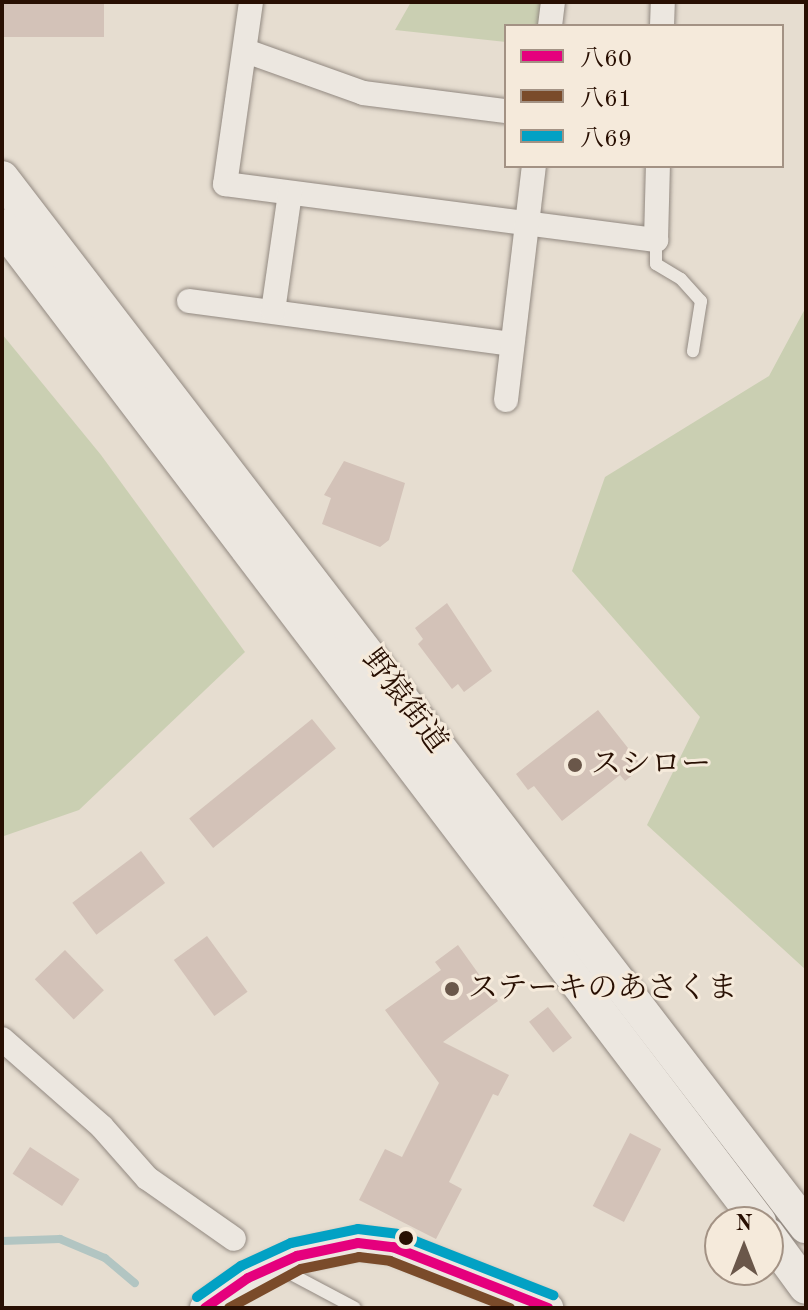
<!DOCTYPE html>
<html>
<head>
<meta charset="utf-8">
<style>
  body { margin:0 }
  #map { position:relative; width:808px; height:1310px; overflow:hidden; background:#e6ddd0; font-family:"Old Standard TT","Noto Serif JP",serif }
  div>[style] { position:absolute }
  .green>* { inset:0; background:#cacfb2 }
  .stream>* { height:8px; margin:-4px; padding:0 4px; transform-origin:4px; border-radius:4px; background:#b2c5c2 }
  .building>* { inset:0; background:#d3c2b8; transform-origin:0 0 }
  .roads { filter:drop-shadow(0 0 2px #928981) drop-shadow(0 0 2px #928981) }
  .service>* { height:12px; margin:-6px; padding:0 6px; transform-origin:6px; border-radius:6px; background:#ece7e0 }
  .minor>* { height:24px; margin:-12px; padding:0 12px; transform-origin:12px; border-radius:12px; background:#ece7e0 }
  .tertiary>* { height:30px; margin:-15px; padding:0 15px; transform-origin:15px; border-radius:15px; background:#ece7e0 }
  .secondary>* { height:34px; margin:-17px; padding:0 17px; transform-origin:17px; border-radius:17px; background:#ece7e0 }
  .bus-1>* { height:10px; margin:-5px; padding:0 5px; transform-origin:5px; border-radius:5px; background:#e5007d }
  .bus-2>* { height:10px; margin:-5px; padding:0 5px; transform-origin:5px; border-radius:5px; background:#7a4b2a }
  .bus-3>* { height:10px; margin:-5px; padding:0 5px; transform-origin:5px; border-radius:5px; background:#02a1c4 }
  .dots>* { width:22px; height:22px; translate:-50% -50%; box-sizing:border-box; border:4px solid #f5eadb; border-radius:50% }
  span { translate:-50% -50%; white-space:nowrap; text-align:center; line-height:1.15; -webkit-text-stroke:6px #f5eadb; paint-order:stroke }
  .street-label { font-size:30px; color:#280f02 }
  .poi-label { font-size:30px; color:#280f02 }
  .left { translate:0 -50%; text-align:left }
  .frame { position:absolute; inset:0; border:4px solid #280f02; pointer-events:none }
  .legend { position:absolute; left:504px; top:24px; width:280px; height:144px; box-sizing:border-box; background:#f5eadb; border:2px solid #a39284; margin:0; padding:10px 14px; list-style:none; font-size:24px; color:#280f02 }
  .legend li { display:flex; align-items:center; gap:16px; height:40px }
  .legend b { width:40px; border:2px solid #a39284 }
  .north { position:absolute; left:704px; top:1206px; width:80px; height:80px; box-sizing:border-box; background:#f5eadb; border:2px solid #a39284; border-radius:50%; rotate:0deg; font-size:22px; font-weight:700; line-height:32px; text-align:center; color:#280f02 }
  .north::after { content:''; display:block; margin:auto; width:28px; height:36px; background:#6a574a; clip-path:polygon(50% 0,100% 100%,50% 72%,0 100%) }
</style>
</head>
<body>
<div id="map">
  <div class="green">
    <div style="clip-path:polygon(411px 2px,543px 2px,539px 26px,506px 26px,506px 42px,395px 30px)"></div>
    <div style="clip-path:polygon(806px 307px,806px 970px,647px 825px,700px 717px,572px 571px,605px 477px,769px 376px)"></div>
    <div style="clip-path:polygon(2px 334px,101px 455px,245px 652px,79px 810px,4px 836px)"></div>
  </div>
  <div class="stream">
    <div style="left:2px;top:1241px;width:58px;rotate:-2deg"></div>
    <div style="left:60px;top:1239px;width:49px;rotate:22.9deg"></div>
    <div style="left:105px;top:1258px;width:39px;rotate:40deg"></div>
  </div>
  <div class="building">
    <div style="left:2px;top:2px;width:102px;height:35px"></div>
    <div style="clip-path:polygon(344px 461px,405px 483px,389px 540px,380px 547px,322px 524px,331px 498px,324px 495px)"></div>
    <div style="clip-path:polygon(447px 603px,492px 671px,464px 692px,458px 684px,452px 689px,418px 644px,423px 639px,415px 628px)"></div>
    <div style="clip-path:polygon(598px 710px,643px 767px,625px 781px,620px 775px,562px 821px,534px 786px,528px 790px,516px 774px)"></div>
    <div style="left:312px;top:719px;width:38px;height:158px;rotate:51deg"></div>
    <div style="left:141px;top:851px;width:40px;height:86px;rotate:53deg"></div>
    <div style="left:207px;top:936px;width:69px;height:41px;rotate:54deg"></div>
    <div style="clip-path:polygon(458px 945px,498px 1001px,443px 1042px,509px 1075px,498px 1096px,493px 1094px,449px 1182px,462px 1189px,436px 1239px,359px 1200px,385px 1149px,402px 1157px,439px 1083px,385px 1010px,441px 970px,435px 962px)"></div>
    <div style="left:65px;top:950px;width:56px;height:42px;rotate:46deg"></div>
    <div style="left:548px;top:1007px;width:39px;height:24px;rotate:52deg"></div>
    <div style="left:630px;top:1133px;width:35px;height:82px;rotate:27deg"></div>
    <div style="left:30px;top:1147px;width:59px;height:32px;rotate:33deg"></div>
  </div>
  <div class="roads">
    <div class="service">
      <div style="left:656px;top:240px;width:24px;rotate:90deg"></div>
      <div style="left:656px;top:264px;width:29px;rotate:31deg"></div>
      <div style="left:681px;top:279px;width:30px;rotate:48deg"></div>
      <div style="left:701px;top:301px;width:51px;rotate:99.1deg"></div>
      <div style="left:278px;top:1267px;width:87px;rotate:28deg"></div>
    </div>
    <div class="minor">
      <div style="left:251px;top:2px;width:184px;rotate:98.1deg"></div>
      <div style="left:225px;top:184px;width:435px;rotate:7.4deg"></div>
      <div style="left:656px;top:240px;width:74px;rotate:-88.5deg"></div>
      <div style="left:550px;top:26px;width:24px;rotate:-83deg"></div>
      <div style="left:662px;top:26px;width:24px;rotate:-88deg"></div>
      <div style="left:246px;top:51px;width:124px;rotate:19.7deg"></div>
      <div style="left:363px;top:93px;width:144px;rotate:7.2deg"></div>
      <div style="left:189px;top:301px;width:326px;rotate:7.6deg"></div>
      <div style="left:273px;top:311px;width:119px;rotate:-81.8deg"></div>
      <div style="left:506px;top:400px;width:236px;rotate:-83.2deg"></div>
      <div style="left:2px;top:1039px;width:133px;rotate:41.3deg"></div>
      <div style="left:102px;top:1127px;width:68px;rotate:48.6deg"></div>
      <div style="left:147px;top:1178px;width:106px;rotate:35deg"></div>
    </div>
    <div class="tertiary">
      <div style="left:205px;top:1308px;width:52px;rotate:-34.9deg"></div>
      <div style="left:248px;top:1278px;width:54px;rotate:-24.2deg"></div>
      <div style="left:297px;top:1256px;width:62px;rotate:-12deg"></div>
      <div style="left:358px;top:1243px;width:35px;rotate:7deg"></div>
      <div style="left:393px;top:1247px;width:167px;rotate:21.5deg"></div>
    </div>
    <div class="secondary">
      <div style="left:2px;top:178px;width:1321px;rotate:52.51deg"></div>
      <div style="left:2px;top:226px;width:1251px;rotate:52.76deg"></div>
      <div style="left:768px;top:1235px;width:64px;rotate:53.8deg"></div>
    </div>
  </div>
  <div class="bus-1">
    <div style="left:205px;top:1308px;width:52px;rotate:-34.9deg"></div>
    <div style="left:248px;top:1278px;width:54px;rotate:-24.2deg"></div>
    <div style="left:297px;top:1256px;width:62px;rotate:-12deg"></div>
    <div style="left:358px;top:1243px;width:35px;rotate:7deg"></div>
    <div style="left:393px;top:1247px;width:167px;rotate:21.5deg"></div>
  </div>
  <div class="bus-2">
    <div style="left:229px;top:1308px;width:82px;rotate:-28.4deg"></div>
    <div style="left:301px;top:1269px;width:59px;rotate:-11.7deg"></div>
    <div style="left:359px;top:1257px;width:31px;rotate:7deg"></div>
    <div style="left:390px;top:1261px;width:129px;rotate:21.4deg"></div>
  </div>
  <div class="bus-3">
    <div style="left:197px;top:1297px;width:54px;rotate:-35.2deg"></div>
    <div style="left:241px;top:1266px;width:55px;rotate:-24.7deg"></div>
    <div style="left:291px;top:1243px;width:68px;rotate:-11.8deg"></div>
    <div style="left:358px;top:1229px;width:39px;rotate:7deg"></div>
    <div style="left:397px;top:1234px;width:168px;rotate:21.4deg"></div>
  </div>
  <div class="dots">
    <div style="left:575px;top:765px;background:#6a574a"></div>
    <div style="left:452px;top:989px;background:#6a574a"></div>
    <div style="left:406px;top:1238px;background:#280f02"></div>
  </div>
  <div class="street-label">
    <span style="left:404px;top:702px;rotate:53deg">野猿街道</span>
  </div>
  <div class="poi-label">
    <span class="left" style="left:591px;top:765px">スシロー</span>
    <span class="left" style="left:468px;top:989px">ステーキのあさくま</span>
  </div>
  <div class="frame"></div>
  <ul class="legend">
  <li><b style="height:10px;background:#e5007d"></b>八60</li>
  <li><b style="height:10px;background:#7a4b2a"></b>八61</li>
  <li><b style="height:10px;background:#02a1c4"></b>八69</li>
  </ul>
  <div class="north">N</div>
</div>
</body>
</html>
